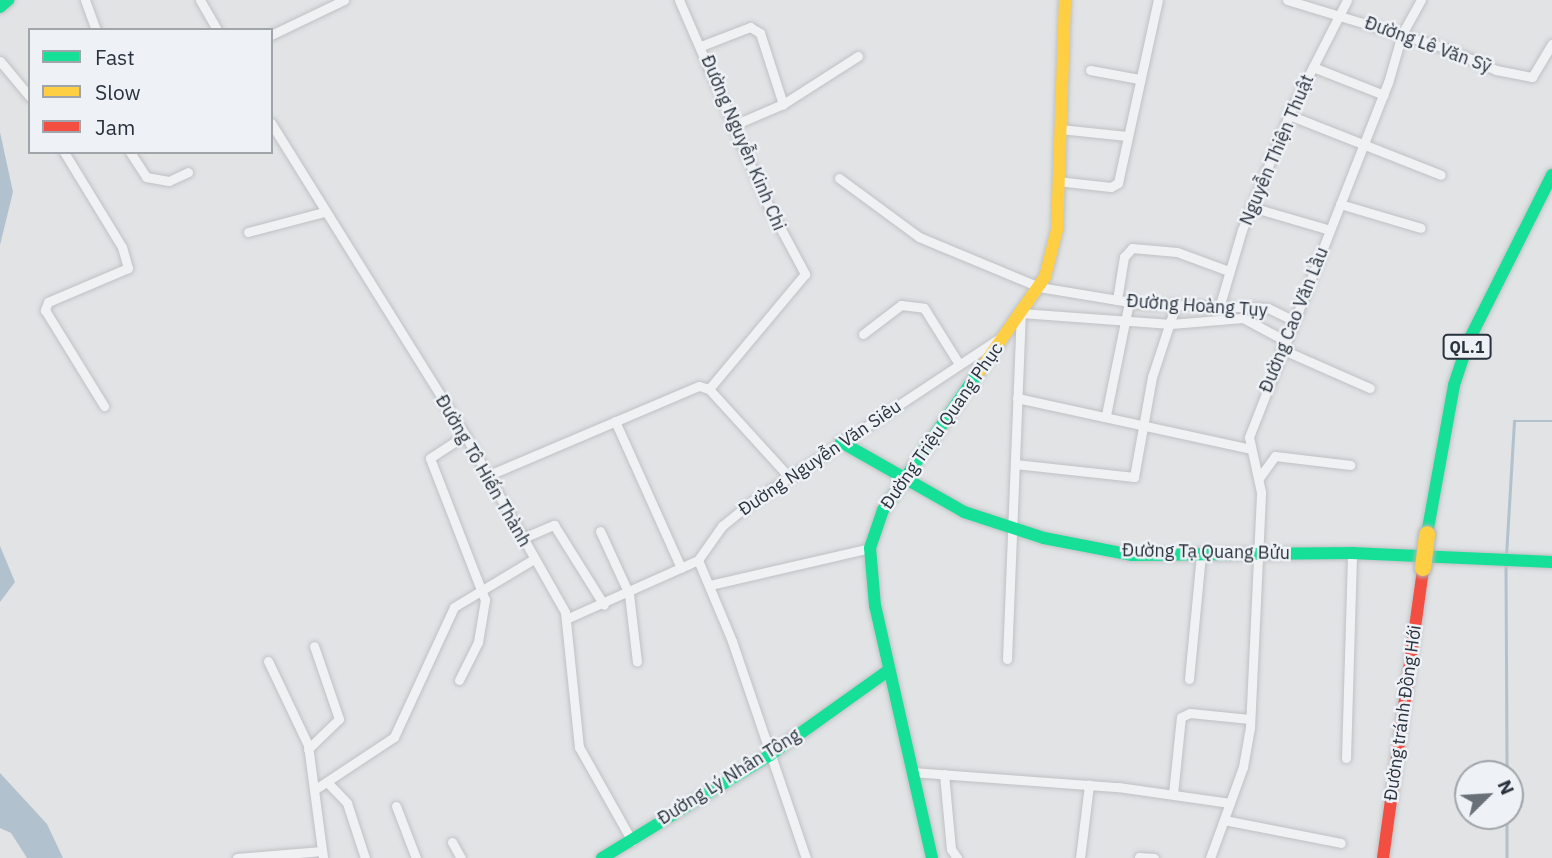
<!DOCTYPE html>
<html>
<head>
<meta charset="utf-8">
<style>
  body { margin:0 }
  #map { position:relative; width:1552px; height:858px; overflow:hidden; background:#e1e3e5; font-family:"IBM Plex Sans",sans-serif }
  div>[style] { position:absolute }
  .water>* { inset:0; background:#b1c1ce }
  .stream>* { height:2.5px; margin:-1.25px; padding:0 1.25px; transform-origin:1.25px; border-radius:1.25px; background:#b1c1ce }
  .roads { filter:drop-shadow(0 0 2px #bfc1c3) drop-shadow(0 0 2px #bfc1c3) }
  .street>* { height:9px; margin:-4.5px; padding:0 4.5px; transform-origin:4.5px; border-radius:4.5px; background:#f0f1f2 }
  .fast>* { height:12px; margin:-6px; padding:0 6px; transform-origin:6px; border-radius:6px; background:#16e098 }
  .slow>* { height:12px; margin:-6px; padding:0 6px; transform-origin:6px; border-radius:6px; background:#ffcf43 }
  .jam>* { height:12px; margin:-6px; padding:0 6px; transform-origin:6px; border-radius:6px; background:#f24e42 }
  .bridges { filter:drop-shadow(0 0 2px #b3b6ba) drop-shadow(0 0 2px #b3b6ba) }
  .slow-bridge>* { height:16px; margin:-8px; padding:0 8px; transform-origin:8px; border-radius:8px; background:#ffcf43 }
  span { translate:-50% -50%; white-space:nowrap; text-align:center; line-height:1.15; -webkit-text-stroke:5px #eef1f5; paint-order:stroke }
  .shield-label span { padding:2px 5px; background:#eef1f5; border:2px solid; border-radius:5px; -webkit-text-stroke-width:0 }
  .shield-label { font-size:16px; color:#29323d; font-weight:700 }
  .street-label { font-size:18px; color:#29323d }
  .legend { position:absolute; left:28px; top:28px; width:245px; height:126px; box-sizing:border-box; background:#eef1f5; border:2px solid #9fa5ab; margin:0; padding:9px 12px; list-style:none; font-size:21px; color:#29323d }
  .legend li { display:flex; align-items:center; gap:14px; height:35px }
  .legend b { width:35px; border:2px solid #9fa5ab }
  .north { position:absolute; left:1454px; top:760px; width:70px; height:70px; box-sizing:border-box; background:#eef1f5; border:2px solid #9fa5ab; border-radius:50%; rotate:66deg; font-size:19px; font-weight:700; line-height:28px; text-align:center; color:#29323d }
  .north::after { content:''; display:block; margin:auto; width:24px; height:32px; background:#697078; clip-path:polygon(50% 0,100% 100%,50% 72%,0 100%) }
</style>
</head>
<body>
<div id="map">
  <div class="water">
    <div style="clip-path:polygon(0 132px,13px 192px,0 245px)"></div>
    <div style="clip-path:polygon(0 546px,15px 582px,0 602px)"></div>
    <div style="clip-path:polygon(0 773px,47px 824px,63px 858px,27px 858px,11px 833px,0 828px)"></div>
  </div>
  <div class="stream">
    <div style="left:1506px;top:556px;width:135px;rotate:-86.6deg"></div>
    <div style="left:1514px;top:421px;width:38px"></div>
    <div style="left:1506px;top:566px;width:208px;rotate:89.7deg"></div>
    <div style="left:1507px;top:816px;width:42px;rotate:90deg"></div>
  </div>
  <div class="roads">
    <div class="street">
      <div style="left:85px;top:0;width:32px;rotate:70deg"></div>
      <div style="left:200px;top:0;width:34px;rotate:60deg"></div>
      <div style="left:679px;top:0;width:221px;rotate:66.6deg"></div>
      <div style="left:767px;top:203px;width:81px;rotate:61.8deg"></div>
      <div style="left:805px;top:274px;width:150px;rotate:129.9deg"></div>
      <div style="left:1287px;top:0;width:165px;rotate:16.9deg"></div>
      <div style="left:1445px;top:48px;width:56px;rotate:23.3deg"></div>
      <div style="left:1496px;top:70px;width:37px;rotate:11deg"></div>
      <div style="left:1532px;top:77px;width:39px;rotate:-59deg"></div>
      <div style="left:271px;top:35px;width:81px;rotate:-25.6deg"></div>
      <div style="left:701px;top:46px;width:53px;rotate:-21.2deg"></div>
      <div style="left:750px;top:27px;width:12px;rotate:31deg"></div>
      <div style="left:760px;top:33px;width:75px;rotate:72.1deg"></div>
      <div style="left:783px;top:104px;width:53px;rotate:156.8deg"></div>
      <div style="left:0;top:61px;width:47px;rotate:50.2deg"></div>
      <div style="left:1313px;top:67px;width:76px;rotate:21.5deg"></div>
      <div style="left:1090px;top:70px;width:50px;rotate:10.4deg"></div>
      <div style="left:783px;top:104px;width:89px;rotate:-32.6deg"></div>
      <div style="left:1289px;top:115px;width:163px;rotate:21.5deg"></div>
      <div style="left:271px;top:123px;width:367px;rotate:58.1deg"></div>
      <div style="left:465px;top:435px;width:203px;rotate:60.5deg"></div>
      <div style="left:565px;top:612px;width:136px;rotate:84.1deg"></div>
      <div style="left:579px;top:747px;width:108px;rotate:60.6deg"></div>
      <div style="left:1060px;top:129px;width:67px;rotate:6deg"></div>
      <div style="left:64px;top:152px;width:111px;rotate:58.6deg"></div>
      <div style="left:122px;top:247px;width:22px;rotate:74deg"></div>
      <div style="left:128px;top:268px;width:87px;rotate:157deg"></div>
      <div style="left:48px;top:302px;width:9px;rotate:111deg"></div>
      <div style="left:45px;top:310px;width:113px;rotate:58.4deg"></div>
      <div style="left:130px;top:152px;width:30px;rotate:57deg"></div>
      <div style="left:146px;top:177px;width:23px;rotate:10deg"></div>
      <div style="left:169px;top:181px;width:21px;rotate:-25deg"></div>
      <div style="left:839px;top:178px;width:99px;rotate:36.4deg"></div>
      <div style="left:919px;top:237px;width:130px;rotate:22.6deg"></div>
      <div style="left:1039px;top:287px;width:104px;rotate:9.4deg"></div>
      <div style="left:1142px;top:304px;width:126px;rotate:1.8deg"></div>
      <div style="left:1268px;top:308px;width:25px;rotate:26deg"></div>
      <div style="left:1057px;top:181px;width:54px;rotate:6.3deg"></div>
      <div style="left:1111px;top:187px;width:8px;rotate:-30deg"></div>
      <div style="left:1118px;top:183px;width:187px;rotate:-77.7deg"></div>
      <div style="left:1340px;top:204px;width:84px;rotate:16.5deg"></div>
      <div style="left:1251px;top:207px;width:82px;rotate:16.2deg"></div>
      <div style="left:248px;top:232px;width:79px;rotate:-14.7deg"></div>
      <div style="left:1117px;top:300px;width:44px;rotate:-80.8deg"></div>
      <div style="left:1124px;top:257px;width:12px;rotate:-48deg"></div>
      <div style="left:1132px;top:248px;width:45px;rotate:5.1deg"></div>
      <div style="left:1177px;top:252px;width:55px;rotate:20.1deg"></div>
      <div style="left:1219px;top:308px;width:81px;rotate:-73.6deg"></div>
      <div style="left:1242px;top:230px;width:132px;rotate:-67.7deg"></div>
      <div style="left:1292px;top:108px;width:121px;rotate:-63deg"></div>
      <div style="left:863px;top:334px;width:48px;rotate:-37.3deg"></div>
      <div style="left:901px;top:305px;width:23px;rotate:7deg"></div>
      <div style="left:924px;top:308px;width:66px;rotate:58deg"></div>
      <div style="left:1281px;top:349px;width:97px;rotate:23.7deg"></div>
      <div style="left:709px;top:389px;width:119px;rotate:47.7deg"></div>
      <div style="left:1017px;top:398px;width:239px;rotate:12.3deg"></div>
      <div style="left:1106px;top:415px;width:115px;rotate:-78.5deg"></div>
      <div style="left:615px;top:421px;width:161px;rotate:65.8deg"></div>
      <div style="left:1015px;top:464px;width:120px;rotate:6.2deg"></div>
      <div style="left:1134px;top:477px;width:102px;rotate:-79.8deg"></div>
      <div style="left:1152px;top:377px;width:77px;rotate:-71.8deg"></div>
      <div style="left:489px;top:475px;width:228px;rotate:-23deg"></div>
      <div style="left:699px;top:386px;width:10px;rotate:17deg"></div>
      <div style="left:1259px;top:478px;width:27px;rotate:-54deg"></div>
      <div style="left:1275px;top:456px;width:76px;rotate:6.8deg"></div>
      <div style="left:600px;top:531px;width:69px;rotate:65.3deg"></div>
      <div style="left:629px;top:594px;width:68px;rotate:83.3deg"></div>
      <div style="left:523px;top:538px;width:34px;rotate:-23deg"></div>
      <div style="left:554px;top:525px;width:94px;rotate:58deg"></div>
      <div style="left:698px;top:560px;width:88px;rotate:67.2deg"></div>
      <div style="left:732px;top:641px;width:229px;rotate:71.2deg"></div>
      <div style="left:710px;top:585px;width:164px;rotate:-13deg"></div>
      <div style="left:566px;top:619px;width:145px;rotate:-24.1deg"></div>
      <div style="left:698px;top:560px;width:42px;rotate:-54.8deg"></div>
      <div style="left:722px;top:526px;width:38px;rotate:-39deg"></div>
      <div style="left:752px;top:502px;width:299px;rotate:-33.5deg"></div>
      <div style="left:1007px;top:659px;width:346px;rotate:-87.7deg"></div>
      <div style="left:1021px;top:313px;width:150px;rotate:4.2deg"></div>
      <div style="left:1171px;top:324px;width:72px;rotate:-4.8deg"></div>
      <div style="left:1243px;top:318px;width:47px;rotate:28.2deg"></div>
      <div style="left:268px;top:661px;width:93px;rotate:64.5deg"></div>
      <div style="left:308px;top:745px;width:114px;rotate:82.4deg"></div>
      <div style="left:1189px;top:679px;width:126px;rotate:-84.5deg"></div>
      <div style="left:459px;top:680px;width:42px;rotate:-63.4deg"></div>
      <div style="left:478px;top:642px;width:43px;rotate:-80.5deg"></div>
      <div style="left:485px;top:600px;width:152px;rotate:-111.2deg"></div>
      <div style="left:430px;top:458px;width:42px;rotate:-33.3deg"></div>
      <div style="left:308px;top:749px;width:43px;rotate:-44.1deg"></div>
      <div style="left:339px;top:719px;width:77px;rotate:-108.9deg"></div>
      <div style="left:1346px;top:758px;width:205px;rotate:-88.3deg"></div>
      <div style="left:912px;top:772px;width:207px;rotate:4.2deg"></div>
      <div style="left:1118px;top:787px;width:113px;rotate:8.1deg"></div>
      <div style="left:944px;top:774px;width:75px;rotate:84.7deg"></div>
      <div style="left:951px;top:849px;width:11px;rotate:56deg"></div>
      <div style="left:327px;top:782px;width:29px;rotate:46deg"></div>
      <div style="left:347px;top:803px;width:58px;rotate:71.9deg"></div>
      <div style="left:314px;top:790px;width:96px;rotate:-33.5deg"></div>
      <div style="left:394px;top:737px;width:143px;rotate:-65.2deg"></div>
      <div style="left:454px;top:607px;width:93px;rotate:-31deg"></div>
      <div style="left:1173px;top:794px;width:77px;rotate:-84.1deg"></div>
      <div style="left:1181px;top:717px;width:10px;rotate:-24deg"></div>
      <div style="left:1190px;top:713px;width:60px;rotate:5.7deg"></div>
      <div style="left:396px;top:806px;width:56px;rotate:69deg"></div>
      <div style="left:1224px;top:820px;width:119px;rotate:11.1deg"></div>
      <div style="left:452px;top:842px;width:18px;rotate:61deg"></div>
      <div style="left:1139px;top:857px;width:15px;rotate:4deg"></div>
      <div style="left:237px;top:858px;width:85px;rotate:-4.7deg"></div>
      <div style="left:1080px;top:858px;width:74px;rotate:-83deg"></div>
      <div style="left:1210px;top:858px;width:97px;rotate:-70.1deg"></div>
      <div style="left:1243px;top:767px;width:40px;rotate:-80deg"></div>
      <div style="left:1250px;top:728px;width:236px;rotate:-87.3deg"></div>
      <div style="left:1261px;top:492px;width:56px;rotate:-102.3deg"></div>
      <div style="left:1249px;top:437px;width:380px;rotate:-68.6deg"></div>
      <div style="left:1388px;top:83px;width:51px;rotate:-74.1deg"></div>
      <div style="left:1402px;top:34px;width:39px;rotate:-61deg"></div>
    </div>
    <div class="fast">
      <div style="left:0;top:7px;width:11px;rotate:-41deg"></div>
      <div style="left:841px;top:442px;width:142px;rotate:29.6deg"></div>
      <div style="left:964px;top:512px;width:84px;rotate:18deg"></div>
      <div style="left:1044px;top:538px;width:90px;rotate:10.9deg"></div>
      <div style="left:1132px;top:555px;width:220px;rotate:-0.5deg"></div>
      <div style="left:1352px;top:553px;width:200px;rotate:2.6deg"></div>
      <div style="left:1427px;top:534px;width:151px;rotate:-79.7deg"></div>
      <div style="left:1454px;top:385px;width:47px;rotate:-71.6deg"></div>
      <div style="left:1469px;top:340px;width:185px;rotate:-63.3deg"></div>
      <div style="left:602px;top:858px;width:197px;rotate:-31.5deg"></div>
      <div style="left:770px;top:755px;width:146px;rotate:-35.5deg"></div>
      <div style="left:932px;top:858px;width:258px;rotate:-102.7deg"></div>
      <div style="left:875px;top:606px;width:58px;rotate:-94.9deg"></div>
      <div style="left:870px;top:548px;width:40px;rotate:-71.1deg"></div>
      <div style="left:883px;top:510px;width:167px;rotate:-55.3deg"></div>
    </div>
    <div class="slow">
      <div style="left:978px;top:373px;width:117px;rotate:-55.1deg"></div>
      <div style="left:1045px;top:277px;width:49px;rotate:-75.7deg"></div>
      <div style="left:1057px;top:230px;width:230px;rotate:-88deg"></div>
    </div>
    <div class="jam">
      <div style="left:1383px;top:858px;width:293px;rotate:-82.1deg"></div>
    </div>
  </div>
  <div class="bridges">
    <div class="slow-bridge">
      <div style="left:1423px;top:568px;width:34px;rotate:-83deg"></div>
    </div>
  </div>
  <div class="shield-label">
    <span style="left:1467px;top:347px">QL.1</span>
  </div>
  <div class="street-label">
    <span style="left:1428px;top:45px;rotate:20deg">Đường Lê Văn Sỹ</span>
    <span style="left:743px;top:143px;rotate:67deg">Đường Nguyễn Kinh Chi</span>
    <span style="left:1277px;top:150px;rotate:-67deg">Nguyễn Thiện Thuật</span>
    <span style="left:1197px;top:306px;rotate:4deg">Đường Hoàng Tụy</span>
    <span style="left:1294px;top:320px;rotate:-68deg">Đường Cao Văn Lầu</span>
    <span style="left:942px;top:426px;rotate:-55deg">Đường Triệu Quang Phục</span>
    <span style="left:820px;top:458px;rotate:-34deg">Đường Nguyễn Văn Siêu</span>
    <span style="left:483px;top:471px;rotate:60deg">Đường Tô Hiến Thành</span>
    <span style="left:1206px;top:552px;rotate:1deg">Đường Tạ Quang Bửu</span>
    <span style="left:1403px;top:713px;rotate:-82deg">Đường tránh Đồng Hới</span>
    <span style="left:729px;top:777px;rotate:-32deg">Đường Lý Nhân Tông</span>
  </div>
  <ul class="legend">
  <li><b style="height:9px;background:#16e098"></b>Fast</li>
  <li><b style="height:9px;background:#ffcf43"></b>Slow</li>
  <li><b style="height:9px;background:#f24e42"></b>Jam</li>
  </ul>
  <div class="north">N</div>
</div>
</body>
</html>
